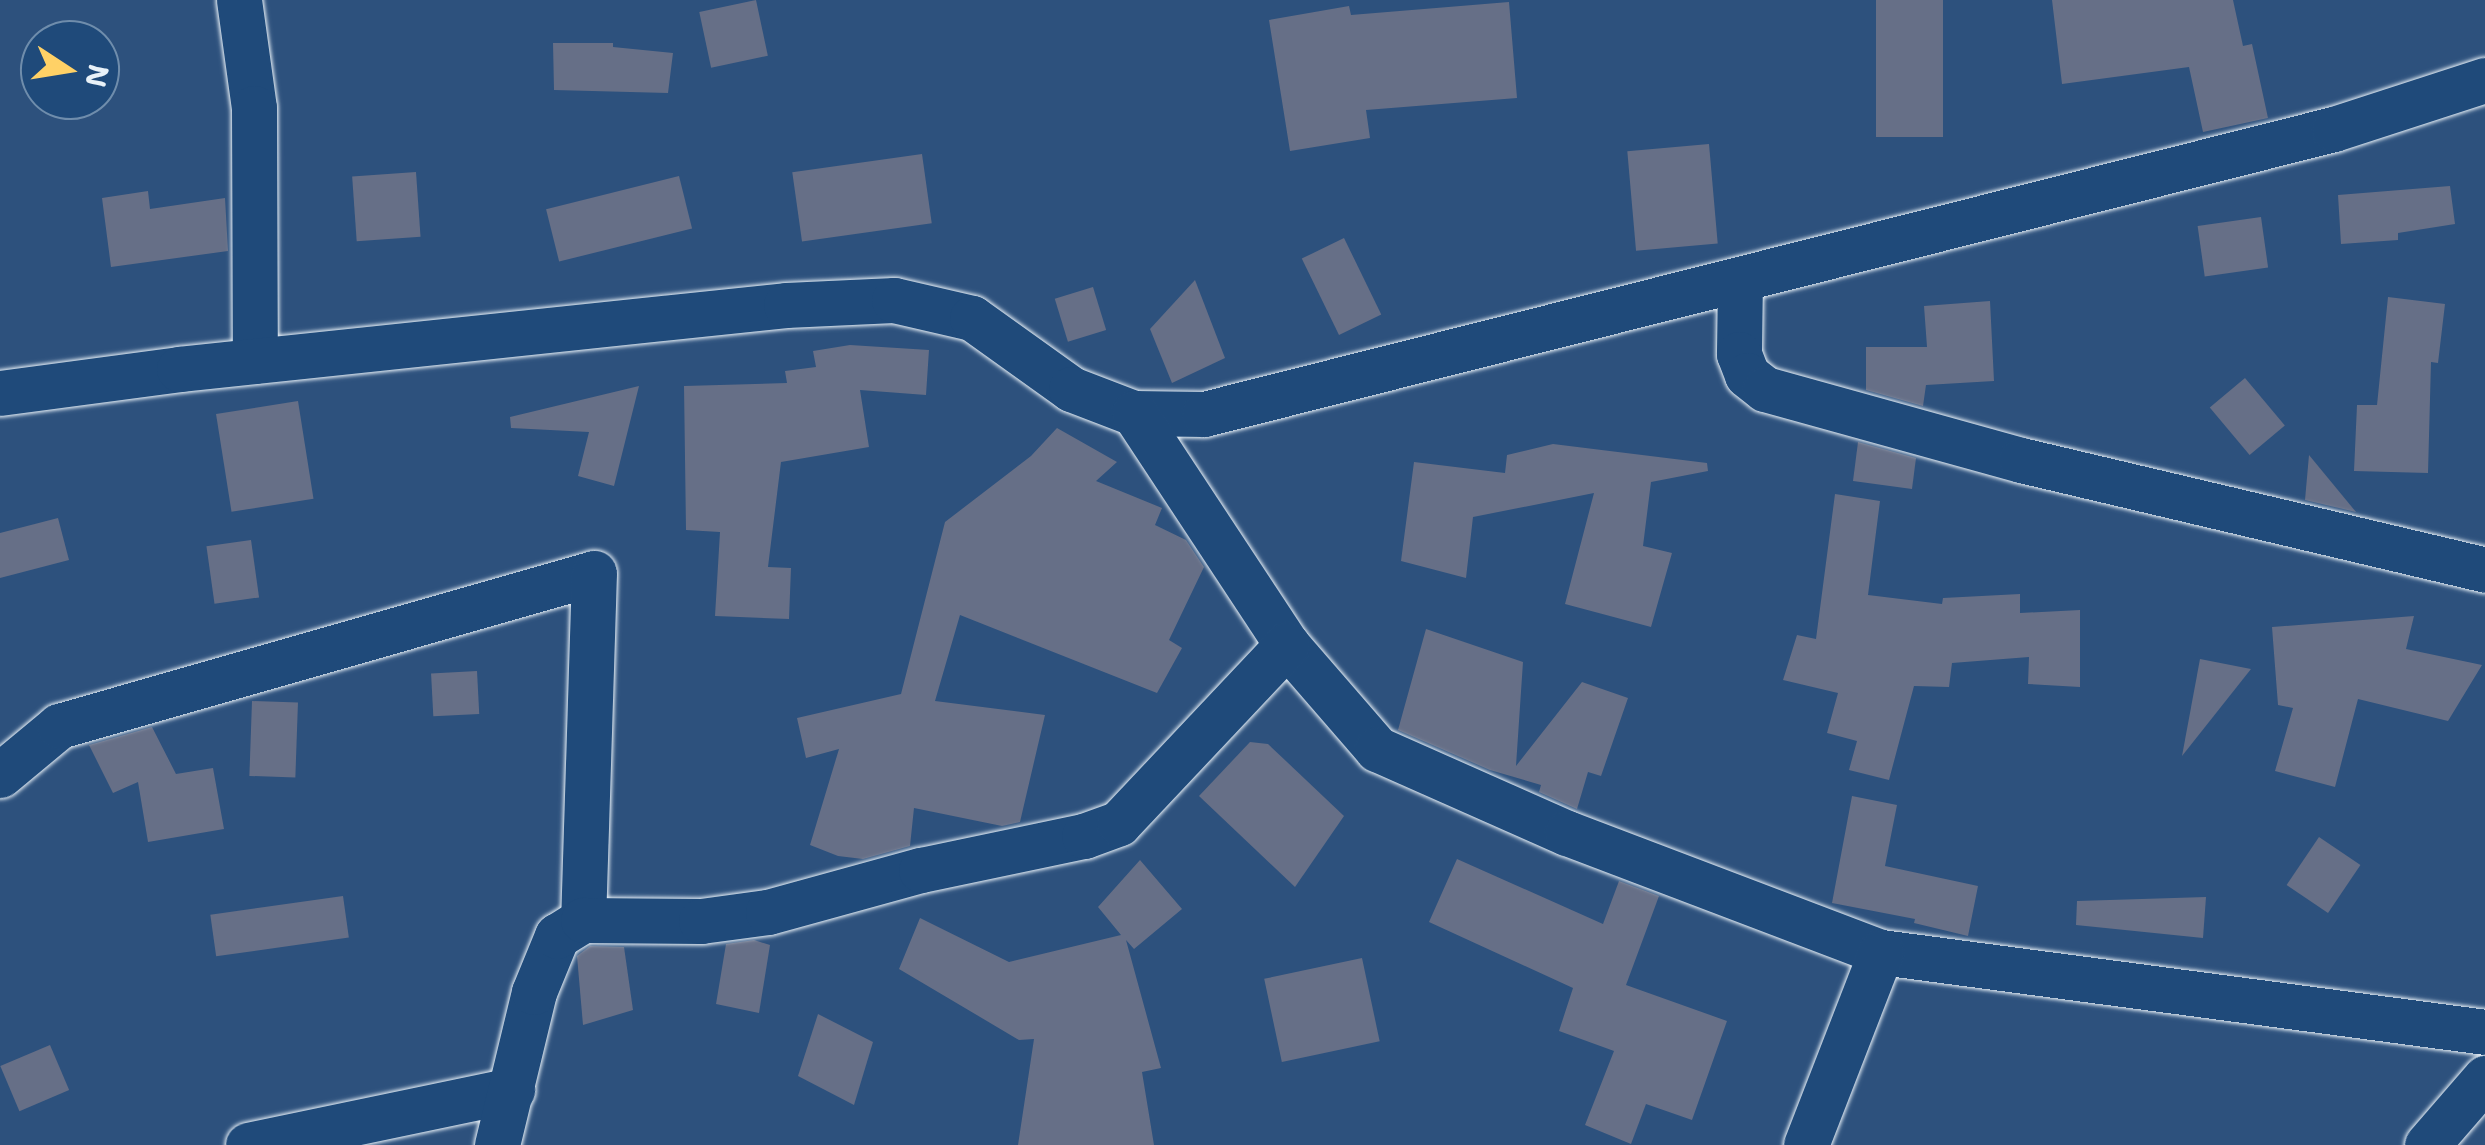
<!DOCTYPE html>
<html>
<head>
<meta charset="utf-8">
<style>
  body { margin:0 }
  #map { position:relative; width:2485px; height:1145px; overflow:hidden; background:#2d517d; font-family:"Shantell Sans",sans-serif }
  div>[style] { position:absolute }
  .building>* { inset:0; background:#666f87; transform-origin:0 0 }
  .roads { filter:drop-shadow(0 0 2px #e8f1f8) drop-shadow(0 0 2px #e8f1f8) }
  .minor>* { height:45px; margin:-22.5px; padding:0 22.5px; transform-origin:22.5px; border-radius:22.5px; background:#1f4a7a }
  span { translate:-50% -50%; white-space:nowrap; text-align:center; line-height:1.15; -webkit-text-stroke:9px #1f4a7a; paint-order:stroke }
  .north { position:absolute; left:20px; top:20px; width:100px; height:100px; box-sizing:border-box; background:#1f4a7a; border:2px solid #6f8dac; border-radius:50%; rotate:102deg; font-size:28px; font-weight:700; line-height:40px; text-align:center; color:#e8f1f8 }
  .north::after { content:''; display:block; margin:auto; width:35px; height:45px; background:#ffd166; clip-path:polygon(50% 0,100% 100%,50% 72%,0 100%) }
</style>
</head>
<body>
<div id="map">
  <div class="building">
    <div style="left:756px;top:0;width:57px;height:58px;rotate:78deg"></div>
    <div style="left:1876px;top:0;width:67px;height:137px"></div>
    <div style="clip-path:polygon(2052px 0,2233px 0,2243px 46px,2252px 44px,2268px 118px,2203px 132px,2189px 67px,2062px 84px)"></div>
    <div style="clip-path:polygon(1509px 2px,1517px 98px,1366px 110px,1370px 138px,1290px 151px,1269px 20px,1349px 6px,1351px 15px)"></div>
    <div style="clip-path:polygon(553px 43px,613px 43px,613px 47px,673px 53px,668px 93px,554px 90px)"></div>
    <div style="left:1709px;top:144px;width:100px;height:82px;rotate:85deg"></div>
    <div style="left:922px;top:154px;width:70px;height:131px;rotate:82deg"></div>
    <div style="left:416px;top:172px;width:65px;height:64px;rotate:86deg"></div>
    <div style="left:679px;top:176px;width:54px;height:137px;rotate:76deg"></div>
    <div style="clip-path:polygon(2450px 186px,2455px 224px,2398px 233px,2398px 240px,2341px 244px,2338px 195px)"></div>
    <div style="clip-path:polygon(148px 191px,150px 209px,225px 198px,228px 251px,111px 267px,102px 198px)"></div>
    <div style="left:2261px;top:217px;width:51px;height:64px;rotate:82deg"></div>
    <div style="left:1344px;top:238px;width:85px;height:47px;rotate:64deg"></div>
    <div style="clip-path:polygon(1195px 280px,1225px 358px,1172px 383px,1150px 329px)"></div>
    <div style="left:1093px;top:287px;width:45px;height:40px;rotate:73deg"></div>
    <div style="clip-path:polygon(2388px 297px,2445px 304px,2438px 363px,2431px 362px,2428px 473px,2354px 471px,2357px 405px,2377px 405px)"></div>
    <div style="clip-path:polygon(1990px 301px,1994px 381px,1926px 385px,1923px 406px,1866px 390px,1866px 347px,1927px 347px,1924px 306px)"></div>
    <div style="clip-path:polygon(850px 345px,929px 350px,926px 395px,860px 390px,869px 447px,781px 462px,768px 567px,791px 568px,789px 619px,715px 616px,720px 532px,686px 530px,684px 386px,787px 383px,785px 371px,816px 367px,813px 351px)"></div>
    <div style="left:2245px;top:378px;width:62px;height:46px;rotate:50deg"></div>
    <div style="clip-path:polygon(639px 386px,614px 486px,578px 476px,589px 432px,511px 428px,510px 417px)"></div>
    <div style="left:298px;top:401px;width:99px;height:83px;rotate:81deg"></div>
    <div style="clip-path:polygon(1057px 428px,1117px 462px,1096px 481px,1162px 508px,1155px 525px,1186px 540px,1204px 567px,1169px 640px,1182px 648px,1157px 693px,960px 615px,935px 701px,1045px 715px,1020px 822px,1002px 826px,914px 808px,910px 846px,863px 859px,838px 856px,810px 845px,839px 749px,806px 758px,797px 718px,901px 694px,945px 522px,1031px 456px)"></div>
    <div style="clip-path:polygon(1858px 442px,1916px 458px,1912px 489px,1853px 481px)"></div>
    <div style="clip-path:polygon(1553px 444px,1707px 463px,1708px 471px,1651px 482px,1643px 546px,1672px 553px,1651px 627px,1565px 604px,1594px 493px,1473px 517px,1466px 578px,1401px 561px,1414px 462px,1505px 473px,1507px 455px)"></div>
    <div style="clip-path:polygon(2309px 455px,2356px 512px,2305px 500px)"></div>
    <div style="clip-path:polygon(1835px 494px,1880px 501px,1868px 595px,1942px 604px,1943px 598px,2020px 594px,2020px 613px,2080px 610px,2080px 687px,2028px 684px,2029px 657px,1952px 663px,1949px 687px,1914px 686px,1889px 780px,1849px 770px,1857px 741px,1827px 733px,1838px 693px,1783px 680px,1797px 635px,1816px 639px)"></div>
    <div style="clip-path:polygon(58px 518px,69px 560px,0 578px,0 533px)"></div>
    <div style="left:251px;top:540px;width:58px;height:45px;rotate:82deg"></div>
    <div style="clip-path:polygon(2414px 616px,2406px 649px,2482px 665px,2448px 721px,2358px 699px,2335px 787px,2275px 771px,2293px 708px,2278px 705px,2272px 627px)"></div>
    <div style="clip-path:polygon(1426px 629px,1523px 662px,1516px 766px,1582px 682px,1628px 698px,1601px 776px,1588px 772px,1577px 809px,1539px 792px,1541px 785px,1490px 770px,1398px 730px)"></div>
    <div style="clip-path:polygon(2200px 659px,2251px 669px,2182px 756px)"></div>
    <div style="left:477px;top:671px;width:43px;height:46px;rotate:87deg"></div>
    <div style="left:252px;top:701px;width:46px;height:75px;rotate:2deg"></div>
    <div style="clip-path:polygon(152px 727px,176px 774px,213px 768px,224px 829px,148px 842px,138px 782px,113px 793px,89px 745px)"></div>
    <div style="clip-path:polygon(1250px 742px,1268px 744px,1344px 816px,1295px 887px,1199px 796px)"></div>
    <div style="clip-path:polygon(1852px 796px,1897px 805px,1885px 866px,1978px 886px,1968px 936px,1914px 923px,1915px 919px,1832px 903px)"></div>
    <div style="left:2319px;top:837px;width:50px;height:58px;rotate:34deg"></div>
    <div style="clip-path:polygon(1457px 859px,1603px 924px,1619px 881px,1659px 896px,1626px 985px,1727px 1021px,1692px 1120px,1646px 1104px,1631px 1144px,1585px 1125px,1614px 1051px,1559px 1031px,1573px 988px,1429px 922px)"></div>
    <div style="clip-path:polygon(1140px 860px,1182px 909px,1134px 949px,1126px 940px,1161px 1068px,1142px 1072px,1154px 1145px,1018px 1145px,1034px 1039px,1019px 1040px,899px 969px,920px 918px,1009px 962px,1121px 935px,1098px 907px)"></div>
    <div style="left:343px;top:896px;width:42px;height:134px;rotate:82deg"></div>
    <div style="clip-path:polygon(2206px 897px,2203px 938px,2076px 925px,2077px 901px)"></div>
    <div style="clip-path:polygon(754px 940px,770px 945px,759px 1013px,716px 1004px,726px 944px)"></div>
    <div style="clip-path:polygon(590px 946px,624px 947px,633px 1010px,583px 1025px,577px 956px)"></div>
    <div style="left:1362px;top:958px;width:85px;height:100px;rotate:78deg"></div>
    <div style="clip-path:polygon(818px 1014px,873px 1042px,854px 1105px,798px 1076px)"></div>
    <div style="left:50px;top:1045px;width:49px;height:54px;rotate:67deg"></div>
  </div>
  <div class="roads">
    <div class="minor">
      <div style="left:239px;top:0;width:109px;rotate:82.1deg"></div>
      <div style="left:254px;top:108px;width:253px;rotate:89.8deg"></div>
      <div style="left:1740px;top:279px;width:75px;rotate:90.8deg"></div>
      <div style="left:1739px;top:354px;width:22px;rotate:69deg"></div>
      <div style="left:1747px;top:375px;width:23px;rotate:38deg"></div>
      <div style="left:1765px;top:389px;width:266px;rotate:15.5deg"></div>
      <div style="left:2021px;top:460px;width:477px;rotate:13.3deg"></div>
      <div style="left:0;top:393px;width:181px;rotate:-7.6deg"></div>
      <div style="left:179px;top:369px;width:610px;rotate:-6.02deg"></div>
      <div style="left:786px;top:305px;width:108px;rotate:-2.7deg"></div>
      <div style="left:894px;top:300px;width:80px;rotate:13deg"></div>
      <div style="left:972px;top:318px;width:122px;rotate:35.6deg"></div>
      <div style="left:1071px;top:389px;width:67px;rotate:20.9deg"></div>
      <div style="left:1134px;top:413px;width:70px;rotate:0.8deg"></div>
      <div style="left:1204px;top:414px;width:1165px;rotate:-14.16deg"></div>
      <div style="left:2334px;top:129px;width:159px;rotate:-18deg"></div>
      <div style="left:1134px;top:413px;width:278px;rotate:56.6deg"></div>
      <div style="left:1287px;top:645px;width:138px;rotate:49.1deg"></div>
      <div style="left:1377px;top:749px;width:208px;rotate:23.9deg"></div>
      <div style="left:1567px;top:833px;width:336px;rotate:20.8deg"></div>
      <div style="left:1881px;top:952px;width:609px;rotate:7.54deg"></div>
      <div style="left:0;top:775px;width:77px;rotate:-39.7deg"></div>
      <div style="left:59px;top:726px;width:556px;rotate:-15.96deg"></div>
      <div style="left:594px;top:573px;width:347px;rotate:91.8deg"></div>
      <div style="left:248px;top:1145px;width:270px;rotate:-11.8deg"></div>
      <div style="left:497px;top:1145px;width:157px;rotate:-76.4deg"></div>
      <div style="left:534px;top:992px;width:61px;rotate:-67.7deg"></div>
      <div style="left:557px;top:936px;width:31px;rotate:-32deg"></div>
      <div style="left:583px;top:920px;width:118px;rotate:0.5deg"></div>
      <div style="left:701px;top:921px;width:68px;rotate:-7.7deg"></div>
      <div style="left:768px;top:912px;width:159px;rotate:-15.4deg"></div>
      <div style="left:921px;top:870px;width:167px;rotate:-11.8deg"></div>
      <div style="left:1084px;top:836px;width:37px;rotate:-20deg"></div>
      <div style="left:1119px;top:823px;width:245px;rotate:-46.7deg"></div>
      <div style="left:1806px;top:1145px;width:207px;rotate:-68.8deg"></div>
      <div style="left:2427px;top:1145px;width:89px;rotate:-49.1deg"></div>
    </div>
  </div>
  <div class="north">N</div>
</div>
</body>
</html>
